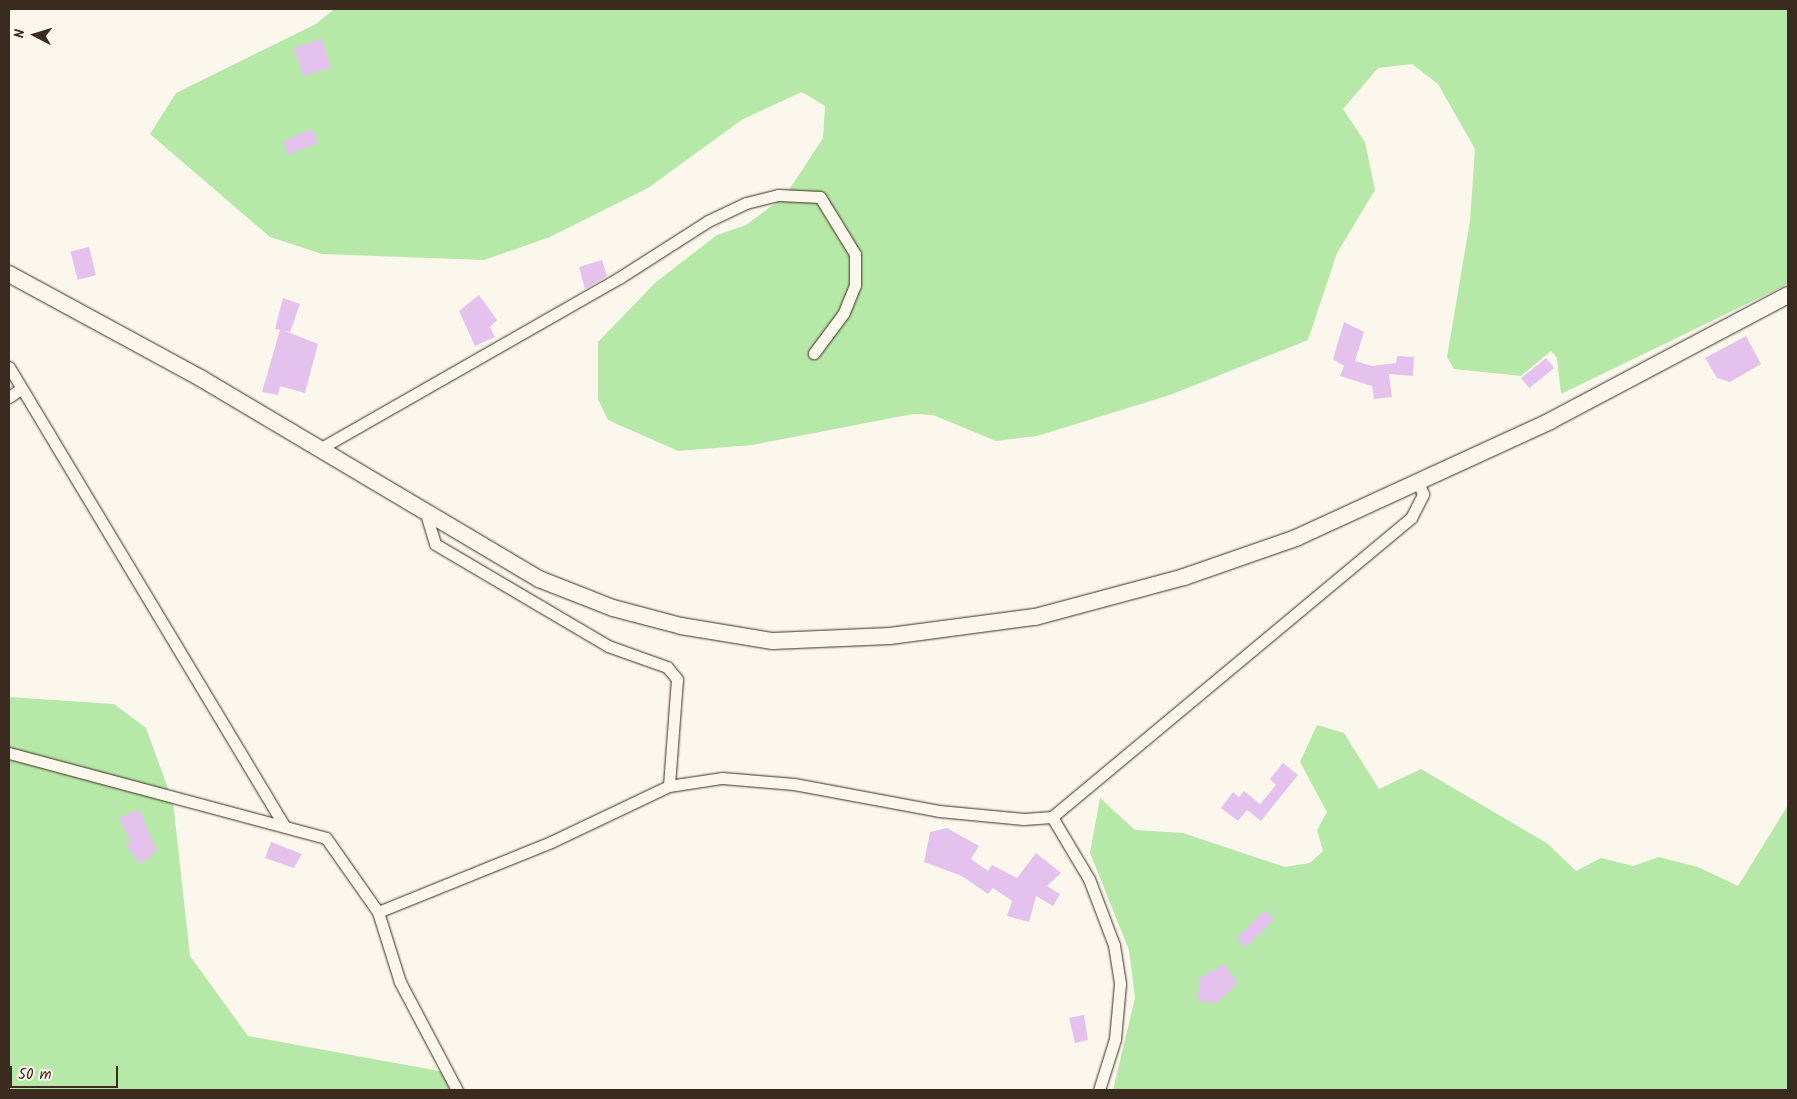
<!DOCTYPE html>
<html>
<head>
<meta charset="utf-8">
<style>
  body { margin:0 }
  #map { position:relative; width:1797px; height:1099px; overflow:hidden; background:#fbf7ec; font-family:Kalam,sans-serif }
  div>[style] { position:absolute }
  .green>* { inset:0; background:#b6e8a7 }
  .building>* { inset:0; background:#e5c2ed; transform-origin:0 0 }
  .roads { filter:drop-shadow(0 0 1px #3b2a1e) drop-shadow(0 0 1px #3b2a1e) }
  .street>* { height:11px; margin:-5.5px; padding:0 5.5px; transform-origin:5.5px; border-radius:5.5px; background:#fbf7ec }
  .secondary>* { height:16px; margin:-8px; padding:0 8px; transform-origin:8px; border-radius:8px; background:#fbf7ec }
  span { translate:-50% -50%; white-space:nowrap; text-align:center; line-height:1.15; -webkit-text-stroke:4.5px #fbf7ec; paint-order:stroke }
  .frame { position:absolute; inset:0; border:10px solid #3b2a1e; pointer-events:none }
  .north { position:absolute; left:10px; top:10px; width:50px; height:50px; -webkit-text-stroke:4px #fbf7ec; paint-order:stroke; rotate:275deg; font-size:14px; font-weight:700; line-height:20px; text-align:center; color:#3b2a1e }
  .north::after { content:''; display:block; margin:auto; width:18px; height:22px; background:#3b2a1e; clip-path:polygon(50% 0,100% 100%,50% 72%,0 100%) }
  .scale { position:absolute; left:10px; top:1066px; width:108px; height:22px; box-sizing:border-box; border:2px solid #3b2a1e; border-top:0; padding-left:6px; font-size:15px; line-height:18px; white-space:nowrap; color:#3b2a1e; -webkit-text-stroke:4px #fbf7ec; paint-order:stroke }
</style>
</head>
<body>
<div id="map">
  <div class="green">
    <div style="clip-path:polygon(334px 9px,1788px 9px,1788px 284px,1561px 394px,1557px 358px,1551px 351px,1521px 376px,1454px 369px,1447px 357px,1470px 221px,1475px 149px,1438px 84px,1412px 64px,1378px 68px,1343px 109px,1365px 142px,1375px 190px,1337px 253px,1308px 340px,1170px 395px,1037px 436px,996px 441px,933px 415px,913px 414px,752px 445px,678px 451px,608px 420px,598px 399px,598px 342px,656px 282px,717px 235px,746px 225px,785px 196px,823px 138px,825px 106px,802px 92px,743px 119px,648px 188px,550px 237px,484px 260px,322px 254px,270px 237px,150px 134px,176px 93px,316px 24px)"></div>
    <div style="clip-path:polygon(9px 697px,114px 704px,146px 728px,173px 802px,190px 956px,248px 1036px,444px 1072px,463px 1090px,9px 1090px)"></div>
    <div style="clip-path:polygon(1317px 725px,1344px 733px,1379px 789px,1421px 769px,1548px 844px,1576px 871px,1601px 858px,1633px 866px,1659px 857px,1698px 867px,1738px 886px,1788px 805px,1788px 1090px,1113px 1090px,1135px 998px,1129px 950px,1090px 853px,1100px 798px,1135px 830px,1183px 833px,1285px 867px,1310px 863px,1323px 851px,1317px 830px,1327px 812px,1300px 762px)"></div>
  </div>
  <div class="building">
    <div style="left:322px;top:39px;width:30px;height:29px;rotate:73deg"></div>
    <div style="left:312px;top:129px;width:15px;height:32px;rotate:67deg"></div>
    <div style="left:89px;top:247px;width:29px;height:19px;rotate:76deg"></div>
    <div style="clip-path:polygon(602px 260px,607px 276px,585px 289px,579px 267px)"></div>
    <div style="clip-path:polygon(479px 295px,497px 320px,490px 327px,495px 337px,475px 346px,459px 311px)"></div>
    <div style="clip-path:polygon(283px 298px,300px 304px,290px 332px,285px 331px,318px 344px,305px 393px,280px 386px,278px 395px,262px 392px,280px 330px,275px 329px)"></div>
    <div style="clip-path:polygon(1344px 322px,1364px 332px,1355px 361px,1372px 366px,1396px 363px,1397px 356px,1414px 357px,1413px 376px,1389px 374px,1392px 397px,1374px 399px,1372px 386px,1340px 376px,1344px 366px,1333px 359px)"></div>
    <div style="clip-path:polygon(1746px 336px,1761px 364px,1730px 382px,1717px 378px,1705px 358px)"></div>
    <div style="left:1546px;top:358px;width:13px;height:32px;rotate:51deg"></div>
    <div style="clip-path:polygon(1283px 763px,1298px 775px,1261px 821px,1247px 810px,1238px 821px,1221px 808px,1233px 792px,1239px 797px,1244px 791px,1260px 804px,1276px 785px,1270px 779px)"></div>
    <div style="clip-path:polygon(139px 809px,157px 851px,140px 864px,126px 846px,131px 843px,119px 818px)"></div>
    <div style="clip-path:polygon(947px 828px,979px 846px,971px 859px,988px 871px,992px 865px,1017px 878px,1036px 853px,1061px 873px,1047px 886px,1060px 894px,1053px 906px,1036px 896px,1029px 922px,1007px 916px,1012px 901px,993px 888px,988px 894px,962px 876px,924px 862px,930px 832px)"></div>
    <div style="clip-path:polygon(271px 842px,302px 854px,294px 868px,265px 858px)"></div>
    <div style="left:1265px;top:910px;width:13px;height:40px;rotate:45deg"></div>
    <div style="clip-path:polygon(1224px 964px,1238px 983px,1217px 1003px,1197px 1001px,1200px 978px)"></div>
    <div style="clip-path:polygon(1084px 1015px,1088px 1040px,1075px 1043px,1069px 1018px)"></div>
  </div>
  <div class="roads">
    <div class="street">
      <div style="left:9px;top:367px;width:536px;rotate:59.04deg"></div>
      <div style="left:9px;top:397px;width:14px;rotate:-34deg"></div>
      <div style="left:321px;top:448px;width:343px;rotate:-29.7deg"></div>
      <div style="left:619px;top:278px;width:106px;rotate:-32.6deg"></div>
      <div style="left:708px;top:221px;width:42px;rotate:-25.3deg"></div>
      <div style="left:746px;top:203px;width:33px;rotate:-14deg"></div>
      <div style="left:778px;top:195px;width:42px;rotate:2.7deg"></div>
      <div style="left:820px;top:197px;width:67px;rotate:58.4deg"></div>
      <div style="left:855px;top:254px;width:31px;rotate:90deg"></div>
      <div style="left:855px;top:285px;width:31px;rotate:112deg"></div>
      <div style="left:843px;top:314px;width:49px;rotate:126.6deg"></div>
      <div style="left:426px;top:514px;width:31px;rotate:73deg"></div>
      <div style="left:435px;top:544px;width:201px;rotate:30.5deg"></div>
      <div style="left:608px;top:646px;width:63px;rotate:19.6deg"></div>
      <div style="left:667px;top:667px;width:16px;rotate:50deg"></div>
      <div style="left:677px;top:679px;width:107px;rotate:94.3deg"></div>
      <div style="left:9px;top:753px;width:328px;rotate:15deg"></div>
      <div style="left:326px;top:838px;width:90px;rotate:54.9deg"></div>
      <div style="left:378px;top:912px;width:73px;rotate:72.6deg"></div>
      <div style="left:400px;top:982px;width:122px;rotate:62.2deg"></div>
      <div style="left:1052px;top:817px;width:72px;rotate:59.2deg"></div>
      <div style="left:1089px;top:879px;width:71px;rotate:69.3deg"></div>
      <div style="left:1114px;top:945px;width:39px;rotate:81deg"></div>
      <div style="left:1120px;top:984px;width:55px;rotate:95.2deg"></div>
      <div style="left:1115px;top:1039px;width:53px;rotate:107.4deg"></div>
      <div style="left:378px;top:912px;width:187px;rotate:-22deg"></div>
      <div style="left:551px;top:842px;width:131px;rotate:-25.4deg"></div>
      <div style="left:669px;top:786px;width:54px;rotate:-8.6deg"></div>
      <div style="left:722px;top:778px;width:72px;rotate:4.8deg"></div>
      <div style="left:794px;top:784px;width:147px;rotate:10.5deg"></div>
      <div style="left:939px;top:811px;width:85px;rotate:5.4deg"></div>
      <div style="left:1024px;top:819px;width:28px;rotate:-4deg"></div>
      <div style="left:1052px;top:817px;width:467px;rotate:-39.8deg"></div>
      <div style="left:1411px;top:518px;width:27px;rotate:-63deg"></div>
      <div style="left:1423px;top:494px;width:15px;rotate:-113deg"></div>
    </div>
    <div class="secondary">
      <div style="left:9px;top:274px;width:220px;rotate:28.5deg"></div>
      <div style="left:202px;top:379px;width:392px;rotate:30.7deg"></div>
      <div style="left:539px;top:579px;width:79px;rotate:21.4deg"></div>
      <div style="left:613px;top:608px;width:70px;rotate:14.8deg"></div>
      <div style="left:681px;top:626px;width:93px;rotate:9.3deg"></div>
      <div style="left:773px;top:641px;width:117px;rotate:-2.4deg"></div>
      <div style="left:890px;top:636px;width:146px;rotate:-7.5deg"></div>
      <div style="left:1035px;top:617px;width:154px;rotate:-15deg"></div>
      <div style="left:1184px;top:577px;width:119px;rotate:-19.2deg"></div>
      <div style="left:1296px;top:538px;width:280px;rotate:-24.7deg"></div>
      <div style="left:1550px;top:421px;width:269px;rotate:-27.9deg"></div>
    </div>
  </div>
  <div class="frame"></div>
  <div class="north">N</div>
  <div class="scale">50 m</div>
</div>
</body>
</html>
